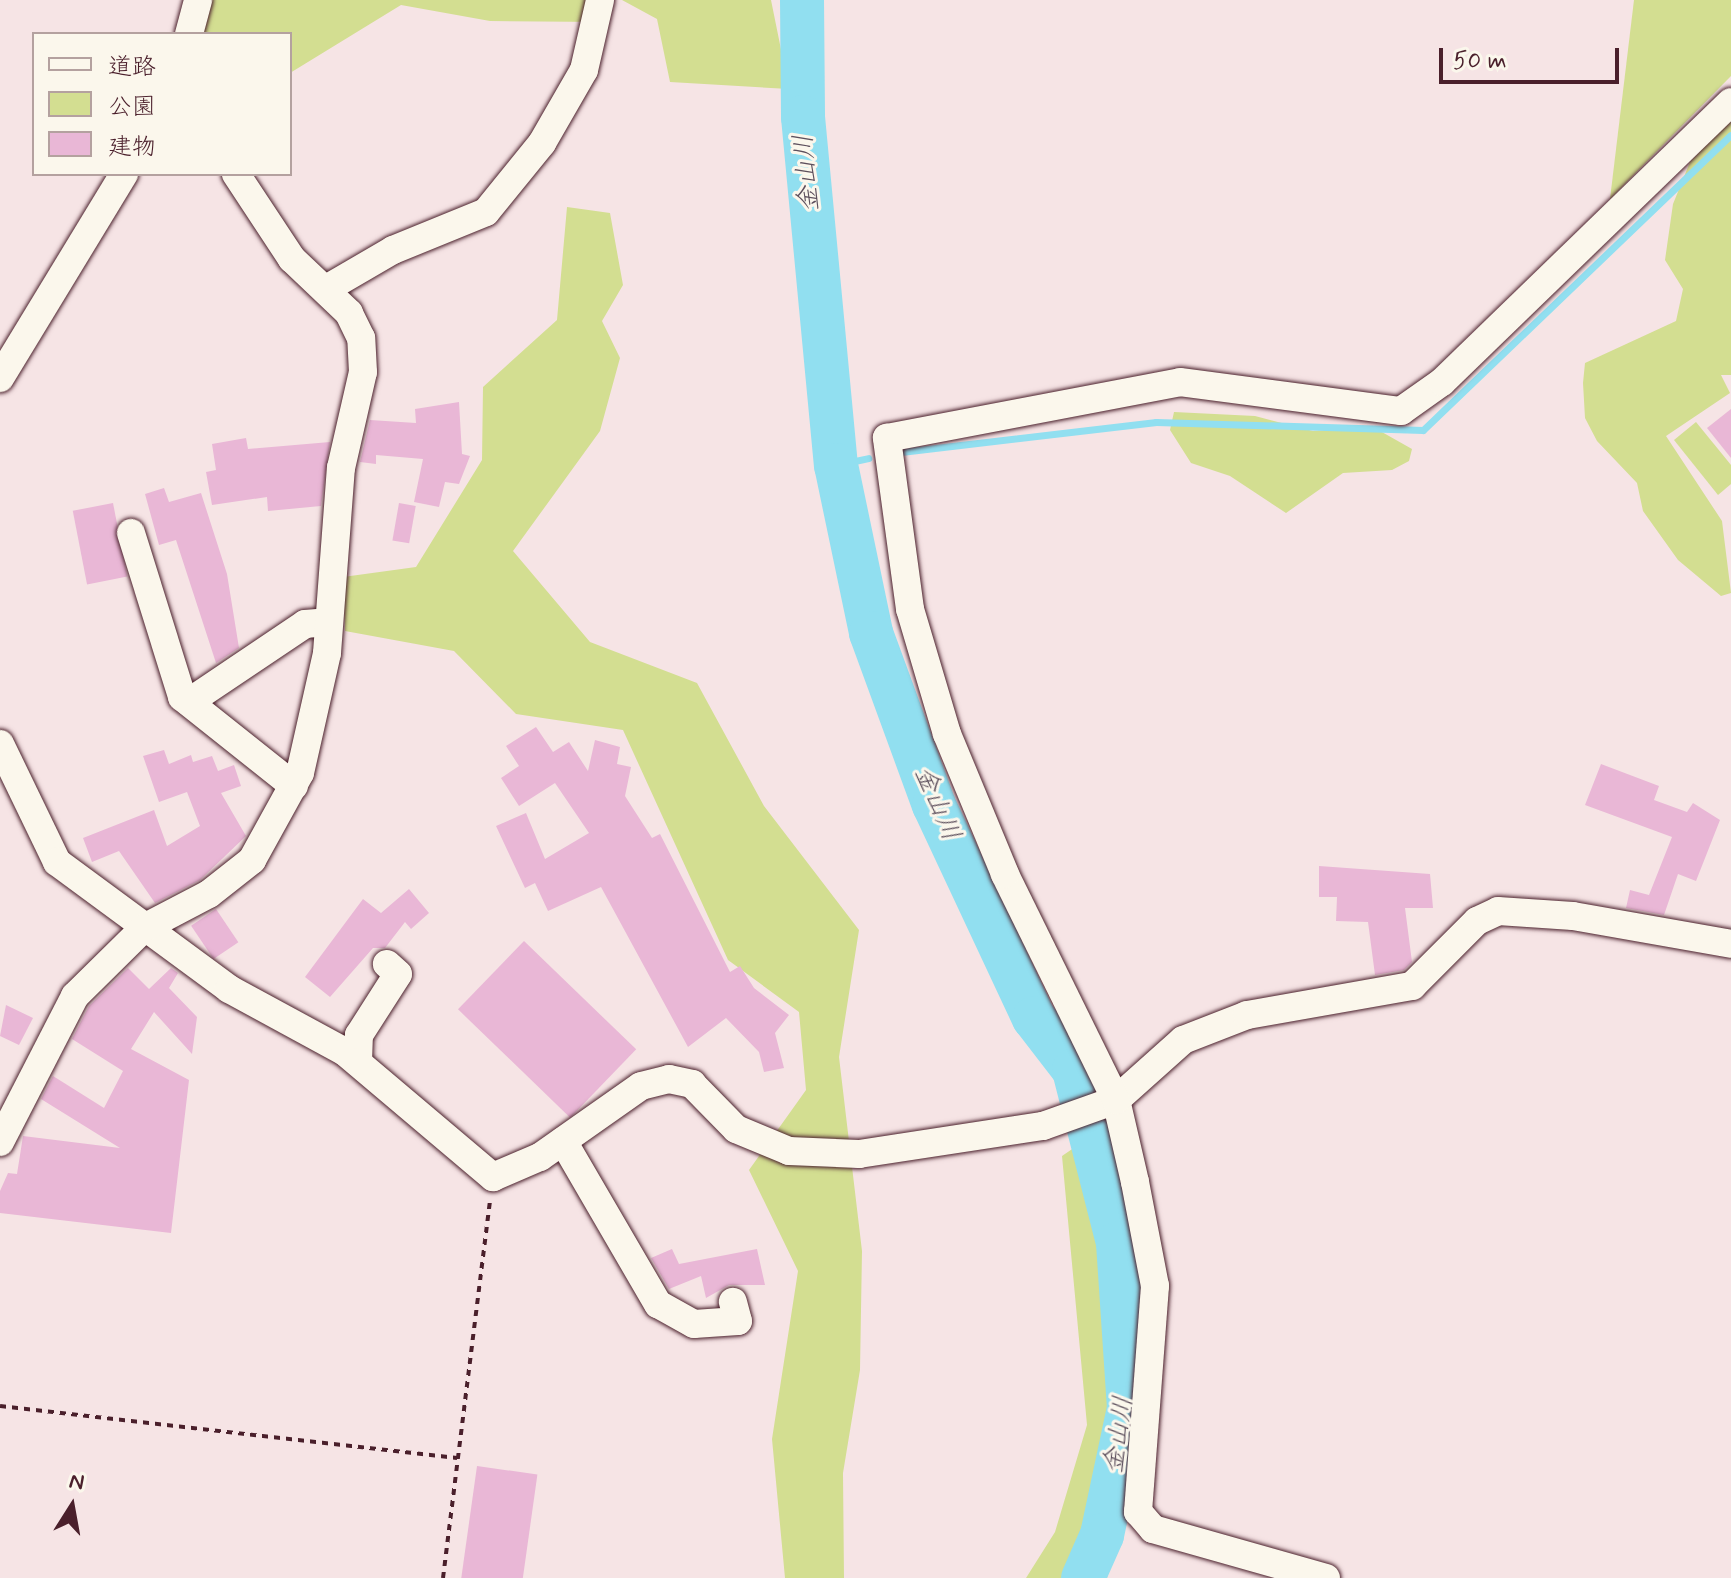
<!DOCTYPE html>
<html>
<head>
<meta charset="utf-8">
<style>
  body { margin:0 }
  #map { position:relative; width:1731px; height:1578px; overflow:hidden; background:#f6e4e5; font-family:Mynerve,"Klee One",sans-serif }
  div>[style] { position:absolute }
  .green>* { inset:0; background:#d3de91 }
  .stream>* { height:7px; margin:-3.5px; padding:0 3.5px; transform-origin:3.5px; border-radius:3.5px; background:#91dff0 }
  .river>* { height:44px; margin:-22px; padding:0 22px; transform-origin:22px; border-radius:22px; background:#91dff0 }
  .building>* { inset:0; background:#e9b7d6; transform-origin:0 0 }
  .path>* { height:4px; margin-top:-2px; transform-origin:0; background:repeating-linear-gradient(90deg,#4a1f2b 0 6px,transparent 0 12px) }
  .roads { filter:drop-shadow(0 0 2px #4a1f2b) drop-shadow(0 0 2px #4a1f2b) }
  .minor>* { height:28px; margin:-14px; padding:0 14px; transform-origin:14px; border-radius:14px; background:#fbf7ec }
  span { translate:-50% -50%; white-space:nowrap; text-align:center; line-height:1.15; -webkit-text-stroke:6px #fbf7ec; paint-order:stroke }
  .water-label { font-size:26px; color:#5c4f5c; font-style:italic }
  .legend { position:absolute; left:32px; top:32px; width:260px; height:144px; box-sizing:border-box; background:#fbf7ec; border:2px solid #b4a19f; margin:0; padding:10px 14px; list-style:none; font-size:24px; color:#4a1f2b }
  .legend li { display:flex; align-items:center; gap:16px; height:40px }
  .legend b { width:40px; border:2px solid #b4a19f }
  .north { position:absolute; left:32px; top:1466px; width:80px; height:80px; -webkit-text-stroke:6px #fbf7ec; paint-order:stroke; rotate:11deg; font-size:22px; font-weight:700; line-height:32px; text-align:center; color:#4a1f2b }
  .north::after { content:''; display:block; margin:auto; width:28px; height:36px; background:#4a1f2b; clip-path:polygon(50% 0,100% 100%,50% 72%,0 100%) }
  .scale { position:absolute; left:1439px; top:48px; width:180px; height:36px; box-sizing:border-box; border:4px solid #4a1f2b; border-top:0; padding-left:10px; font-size:24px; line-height:28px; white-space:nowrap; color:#4a1f2b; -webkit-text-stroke:6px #fbf7ec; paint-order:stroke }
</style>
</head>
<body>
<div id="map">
  <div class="green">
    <div style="clip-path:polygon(210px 0,611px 0,602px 22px,490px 21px,401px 5px,290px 73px,290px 34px,196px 34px)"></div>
    <div style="clip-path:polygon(622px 0,771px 0,789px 89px,670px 82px,657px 19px)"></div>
    <div style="clip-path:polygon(1634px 0,1731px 0,1731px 76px,1610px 199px)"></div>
    <div style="clip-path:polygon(1731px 118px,1731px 375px,1721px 375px,1730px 393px,1666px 436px,1722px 521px,1731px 593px,1721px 596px,1678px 560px,1643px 511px,1637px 483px,1597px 441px,1585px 418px,1583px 383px,1585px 363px,1676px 321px,1683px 289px,1665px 260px,1673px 204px,1690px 162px)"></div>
    <div style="clip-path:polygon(567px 207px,610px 213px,623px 285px,602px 321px,620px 358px,600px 431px,513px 551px,590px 642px,697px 683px,764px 806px,859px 930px,839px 1057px,862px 1251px,860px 1370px,843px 1473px,844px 1578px,785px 1578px,772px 1439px,798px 1271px,749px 1170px,806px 1090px,799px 1012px,728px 960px,623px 730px,516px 714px,454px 651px,345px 631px,343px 577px,416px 567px,482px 460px,483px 387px,557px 320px)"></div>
    <div style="clip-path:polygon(1174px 412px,1255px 416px,1313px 431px,1373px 427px,1412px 449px,1409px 461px,1392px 470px,1343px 473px,1286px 513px,1230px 476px,1191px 463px,1170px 430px)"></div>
    <div style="clip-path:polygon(1696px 422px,1731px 465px,1731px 484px,1718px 495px,1674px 440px)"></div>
    <div style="clip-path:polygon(1103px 1128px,1139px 1294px,1137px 1430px,1124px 1512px,1107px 1578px,1026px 1578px,1055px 1532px,1087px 1425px,1062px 1156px)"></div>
  </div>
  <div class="stream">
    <div style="left:901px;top:452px;width:257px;rotate:-6.7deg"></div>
    <div style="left:1156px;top:422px;width:267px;rotate:1.7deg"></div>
    <div style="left:1423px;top:430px;width:426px;rotate:-43.8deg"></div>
    <div style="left:836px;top:465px;width:33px;rotate:-12deg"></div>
  </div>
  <div class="river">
    <div style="left:802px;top:0;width:117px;rotate:89.5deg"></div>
    <div style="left:803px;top:117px;width:350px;rotate:84.6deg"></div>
    <div style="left:836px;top:465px;width:172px;rotate:78.2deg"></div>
    <div style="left:871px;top:633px;width:183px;rotate:69.9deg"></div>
    <div style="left:934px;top:805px;width:235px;rotate:64.9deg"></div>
    <div style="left:1034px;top:1018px;width:66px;rotate:52.4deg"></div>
    <div style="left:1074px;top:1070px;width:179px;rotate:75.7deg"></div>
    <div style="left:1118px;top:1243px;width:165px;rotate:86.2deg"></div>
    <div style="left:1129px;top:1408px;width:130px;rotate:102deg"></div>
    <div style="left:1102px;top:1535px;width:47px;rotate:113.8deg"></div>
  </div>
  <div class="building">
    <div style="clip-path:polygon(459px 402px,462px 454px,470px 456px,459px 484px,445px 482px,439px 507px,414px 502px,423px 459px,376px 455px,376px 464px,360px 462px,370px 420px,416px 423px,415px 409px)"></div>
    <div style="clip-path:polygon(1731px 409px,1731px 458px,1707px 428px)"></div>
    <div style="clip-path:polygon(246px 438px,248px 449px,330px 442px,321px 506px,268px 511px,267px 497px,212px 505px,206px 472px,216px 470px,212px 444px)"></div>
    <div style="clip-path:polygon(164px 488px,169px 502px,201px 493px,227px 574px,239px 648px,216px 663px,176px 540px,159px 545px,145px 494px)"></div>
    <div style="left:113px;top:503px;width:75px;height:41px;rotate:79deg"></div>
    <div style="left:399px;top:503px;width:17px;height:38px;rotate:10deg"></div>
    <div style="clip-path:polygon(536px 727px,553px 752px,569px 742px,588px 771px,595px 740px,620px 747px,617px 764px,631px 767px,625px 796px,652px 838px,660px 834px,730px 972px,740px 966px,754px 988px,789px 1015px,775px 1033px,784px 1068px,764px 1072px,759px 1052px,726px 1018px,688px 1047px,601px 887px,548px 911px,535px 883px,525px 888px,496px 826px,526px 813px,545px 859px,589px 833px,555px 783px,519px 806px,501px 778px,519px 766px,506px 746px)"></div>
    <div style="clip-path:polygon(164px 750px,169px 764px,191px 755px,193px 762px,212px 756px,218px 771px,234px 765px,241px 786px,221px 793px,246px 836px,200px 880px,155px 903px,119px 851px,92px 862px,83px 838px,154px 810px,167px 846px,200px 826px,187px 792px,159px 802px,143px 756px)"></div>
    <div style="clip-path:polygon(1601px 764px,1659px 786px,1654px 800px,1687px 812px,1693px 803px,1720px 820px,1696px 881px,1678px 874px,1664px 915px,1626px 908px,1630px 890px,1649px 895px,1672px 837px,1585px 805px)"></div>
    <div style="clip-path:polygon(1319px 866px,1430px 874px,1433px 908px,1405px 908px,1412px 962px,1404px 970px,1375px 975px,1368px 922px,1336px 921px,1337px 897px,1319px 897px)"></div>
    <div style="clip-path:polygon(409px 889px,429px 913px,411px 929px,405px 922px,385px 948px,373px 948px,330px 997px,305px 977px,363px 899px,381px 913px)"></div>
    <div style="left:216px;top:909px;width:40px;height:30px;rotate:56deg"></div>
    <div style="left:524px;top:941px;width:156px;height:95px;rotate:44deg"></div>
    <div style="clip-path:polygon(128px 968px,149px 989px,171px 968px,178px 973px,169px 988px,197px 1017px,192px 1054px,154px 1012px,131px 1049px,189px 1080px,171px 1233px,0 1213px,0 1191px,8px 1173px,17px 1174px,23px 1136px,120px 1148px,41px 1099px,53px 1076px,104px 1108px,123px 1071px,72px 1039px,89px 1006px)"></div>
    <div style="clip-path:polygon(6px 1005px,33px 1018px,19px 1045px,0 1036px)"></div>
    <div style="clip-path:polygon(672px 1249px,679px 1264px,757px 1249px,765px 1285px,729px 1285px,706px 1298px,701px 1276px,669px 1289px,651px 1258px)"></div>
    <div style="left:477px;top:1466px;width:61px;height:113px;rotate:8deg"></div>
  </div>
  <div class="path">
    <div style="left:0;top:1406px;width:460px;rotate:6.5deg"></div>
    <div style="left:443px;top:1578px;width:382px;rotate:-82.9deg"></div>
  </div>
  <div class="roads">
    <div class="minor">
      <div style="left:189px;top:34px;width:35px;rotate:-75deg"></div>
      <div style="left:326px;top:289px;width:78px;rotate:-30.2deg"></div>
      <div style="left:393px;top:250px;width:100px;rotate:-22.2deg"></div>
      <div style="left:486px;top:212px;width:89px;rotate:-50.9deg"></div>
      <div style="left:542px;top:143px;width:84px;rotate:-60.1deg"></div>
      <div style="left:584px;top:70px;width:72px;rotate:-77.1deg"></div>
      <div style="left:0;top:378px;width:239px;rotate:-58.7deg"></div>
      <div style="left:131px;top:533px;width:172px;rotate:72.7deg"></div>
      <div style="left:182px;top:697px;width:143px;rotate:38.5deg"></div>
      <div style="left:189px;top:702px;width:140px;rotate:-33.9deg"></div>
      <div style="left:305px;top:624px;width:22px;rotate:-5deg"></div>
      <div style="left:0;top:744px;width:131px;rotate:64.2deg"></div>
      <div style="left:57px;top:862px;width:214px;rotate:36.4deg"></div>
      <div style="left:229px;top:989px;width:132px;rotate:28.5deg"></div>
      <div style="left:345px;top:1052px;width:194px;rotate:40.2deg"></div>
      <div style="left:493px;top:1177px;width:51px;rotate:-23.1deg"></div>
      <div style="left:540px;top:1157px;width:123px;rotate:-35.1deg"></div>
      <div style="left:641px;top:1086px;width:29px;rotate:-14deg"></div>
      <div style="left:669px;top:1079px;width:24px;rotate:12deg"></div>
      <div style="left:692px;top:1084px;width:63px;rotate:45.6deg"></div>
      <div style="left:736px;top:1129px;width:57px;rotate:22.5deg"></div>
      <div style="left:789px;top:1151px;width:70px;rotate:2.5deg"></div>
      <div style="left:859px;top:1154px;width:186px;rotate:-8.7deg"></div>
      <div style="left:1043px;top:1126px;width:77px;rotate:-19.6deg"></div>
      <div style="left:1116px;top:1100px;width:90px;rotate:-41.8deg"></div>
      <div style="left:1183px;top:1040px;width:69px;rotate:-21.3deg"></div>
      <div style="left:1247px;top:1015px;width:168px;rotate:-10deg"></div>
      <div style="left:1412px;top:986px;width:92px;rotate:-45deg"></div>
      <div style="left:1477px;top:921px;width:23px;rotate:-25deg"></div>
      <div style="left:1498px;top:911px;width:75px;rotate:3.8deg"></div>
      <div style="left:1573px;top:916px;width:160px;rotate:10deg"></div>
      <div style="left:358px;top:1062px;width:27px;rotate:-88deg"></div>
      <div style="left:359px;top:1035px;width:72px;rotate:-57.4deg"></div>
      <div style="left:398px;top:974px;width:15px;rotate:-138deg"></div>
      <div style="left:563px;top:1141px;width:189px;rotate:59.8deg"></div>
      <div style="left:658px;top:1304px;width:41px;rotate:29.1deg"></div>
      <div style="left:694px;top:1324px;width:44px;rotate:-3.9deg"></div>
      <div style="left:738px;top:1321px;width:20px;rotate:-105deg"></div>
      <div style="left:0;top:1142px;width:164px;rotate:-62.8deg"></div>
      <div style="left:75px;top:996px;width:97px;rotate:-44.6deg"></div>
      <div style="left:144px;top:928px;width:73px;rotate:-27.6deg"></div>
      <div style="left:209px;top:894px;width:55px;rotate:-38.3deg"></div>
      <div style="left:252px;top:860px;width:99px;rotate:-61.1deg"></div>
      <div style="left:300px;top:773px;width:123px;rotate:-77.3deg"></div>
      <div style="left:327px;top:653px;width:186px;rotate:-85.7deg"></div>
      <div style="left:341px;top:468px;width:98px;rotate:-77.1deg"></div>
      <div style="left:363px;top:372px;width:34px;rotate:-93deg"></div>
      <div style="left:361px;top:338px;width:28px;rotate:-116deg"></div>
      <div style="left:349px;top:313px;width:79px;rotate:-136.5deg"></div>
      <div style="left:292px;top:259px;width:102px;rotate:-123.4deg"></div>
      <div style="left:1326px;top:1578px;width:180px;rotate:-164.2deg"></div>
      <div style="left:1153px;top:1529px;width:23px;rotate:-131deg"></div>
      <div style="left:1138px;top:1512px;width:227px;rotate:-85.7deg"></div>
      <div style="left:1155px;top:1286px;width:106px;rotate:-100.9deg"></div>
      <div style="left:1135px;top:1182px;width:84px;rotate:-103deg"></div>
      <div style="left:1116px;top:1100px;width:252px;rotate:-116.2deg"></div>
      <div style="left:1005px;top:874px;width:152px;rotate:-112.5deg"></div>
      <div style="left:947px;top:734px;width:130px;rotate:-106.5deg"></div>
      <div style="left:910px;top:609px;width:173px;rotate:-97.7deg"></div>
      <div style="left:887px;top:438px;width:298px;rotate:-10.8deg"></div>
      <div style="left:1180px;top:382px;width:223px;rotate:7.5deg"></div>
      <div style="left:1401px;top:411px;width:50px;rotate:-35.3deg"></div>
      <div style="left:1442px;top:382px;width:402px;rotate:-44.1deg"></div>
    </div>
  </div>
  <div class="water-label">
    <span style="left:808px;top:173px;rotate:-95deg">金山川</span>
    <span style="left:936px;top:804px;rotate:67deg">金山川</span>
    <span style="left:1120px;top:1435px;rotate:-82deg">金山川</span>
  </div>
  <ul class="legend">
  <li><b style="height:10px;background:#fbf7ec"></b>道路</li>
  <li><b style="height:22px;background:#d3de91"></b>公園</li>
  <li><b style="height:22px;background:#e9b7d6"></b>建物</li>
  </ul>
  <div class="north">N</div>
  <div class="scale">50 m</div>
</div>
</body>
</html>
